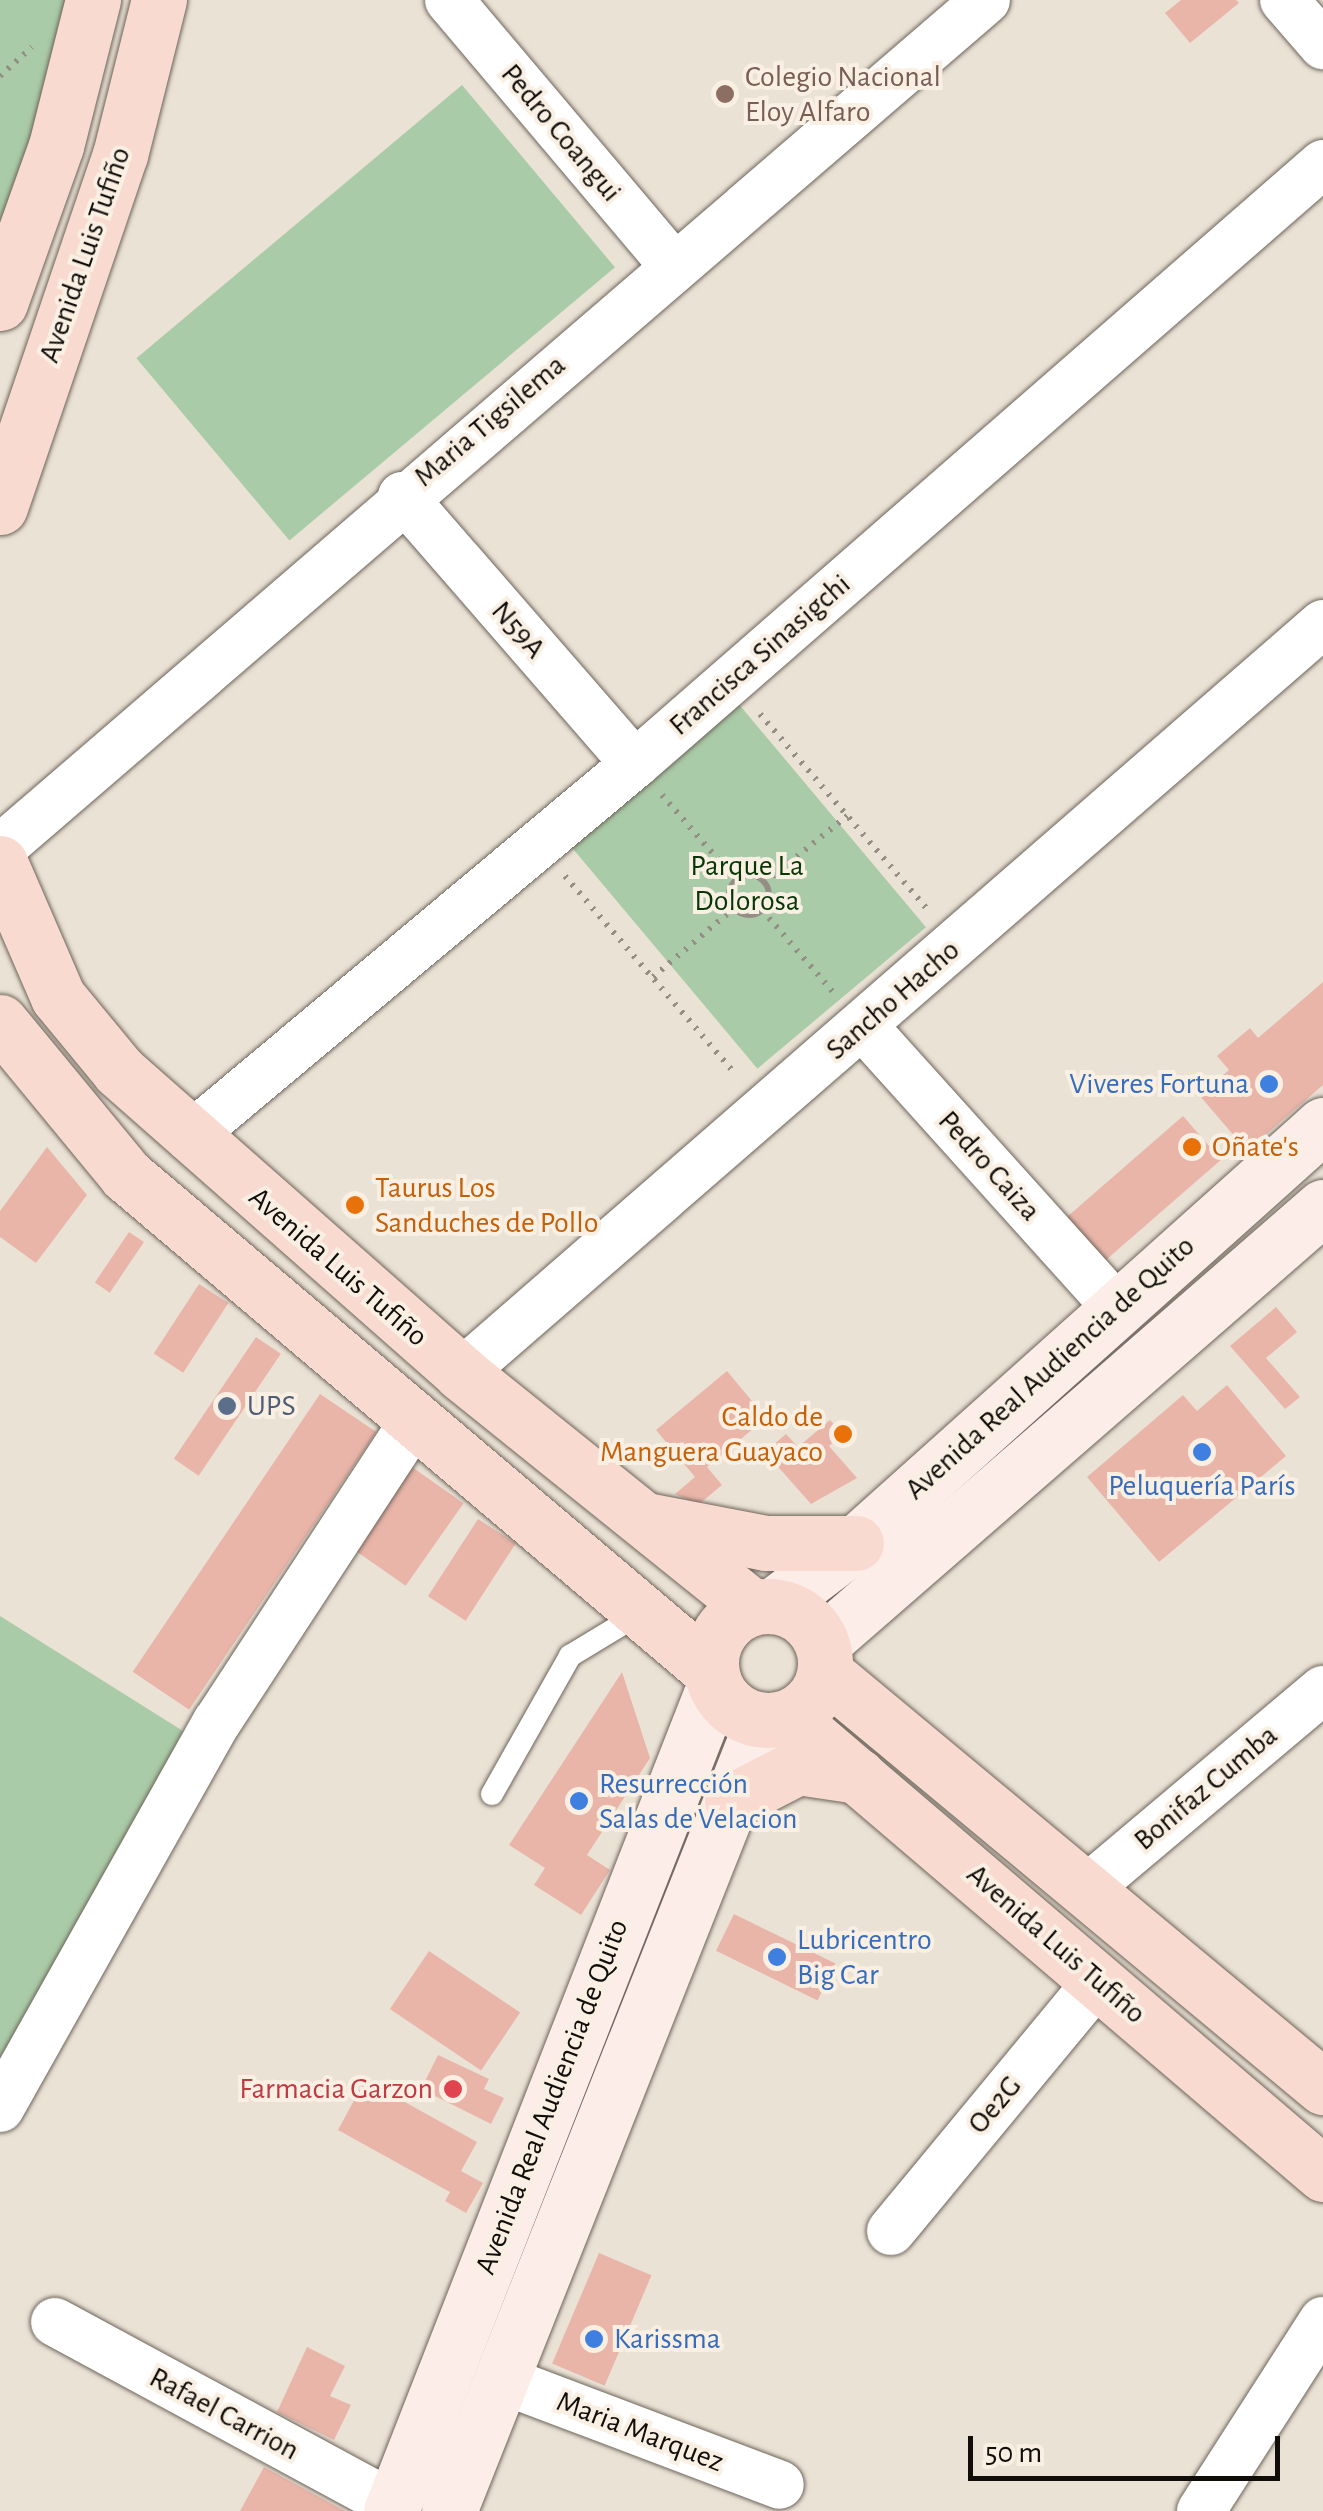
<!DOCTYPE html>
<html>
<head>
<meta charset="utf-8">
<style>
  body { margin:0 }
  #map { position:relative; width:1323px; height:2511px; overflow:hidden; background:#ebe2d6; font-family:"Alegreya Sans",sans-serif }
  div>[style] { position:absolute }
  .green>* { inset:0; background:#aacba7; transform-origin:0 0 }
  .building>* { inset:0; background:#e9b5a9; transform-origin:0 0 }
  .path>* { height:6px; margin-top:-3px; transform-origin:0; background:repeating-linear-gradient(90deg,#958e85 0 2.5px,transparent 0 10.5px) }
  .path>.ring { margin:-3px; padding:0; box-sizing:content-box; background:none; border:6px solid #958e85; border-radius:50% }
  .roads { filter:drop-shadow(0 0 2px #6d655a) drop-shadow(0 0 2px #6d655a) }
  .service>* { height:22px; margin:-11px; padding:0 11px; transform-origin:11px; border-radius:11px; background:#fff }
  .minor>* { height:48px; margin:-24px; padding:0 24px; transform-origin:24px; border-radius:24px; background:#fff }
  .secondary>* { height:55px; margin:-27.5px; padding:0 27.5px; transform-origin:27.5px; border-radius:27.5px; background:#fcede8 }
  .primary>* { height:55px; margin:-27.5px; padding:0 27.5px; transform-origin:27.5px; border-radius:27.5px; background:#f9dad0 }
  .primary>.ring { margin:-27.5px; padding:0; box-sizing:content-box; background:none; border:55px solid #f9dad0; border-radius:50% }
  .dots>* { width:28px; height:28px; translate:-50% -50%; box-sizing:border-box; border:5px solid #f9efe3; border-radius:50% }
  span { translate:-50% -50%; white-space:nowrap; text-align:center; line-height:1.15; -webkit-text-stroke:8px #f9efe3; paint-order:stroke }
  .education-label { font-size:30px; color:#785e54 }
  .left { translate:0 -50%; text-align:left }
  .street-label { font-size:30px; color:#110e0a }
  .park-label { font-size:30px; color:#063705 }
  .shop-label { font-size:30px; color:#366cbe }
  .right { translate:-100% -50%; text-align:right }
  .food-label { font-size:30px; color:#c56008 }
  .service-label { font-size:30px; color:#4e5e75 }
  .health-label { font-size:30px; color:#be3a42 }
  .scale { position:absolute; left:968px; top:2436px; width:312px; height:45px; box-sizing:border-box; border:5px solid #110e0a; border-top:0; padding-left:12px; font-size:30px; line-height:35px; white-space:nowrap; color:#110e0a; -webkit-text-stroke:8px #f9efe3; paint-order:stroke }
</style>
</head>
<body>
<div id="map">
  <div class="green">
    <div style="clip-path:polygon(0 0,69px 0,0 251px)"></div>
    <div style="left:462px;top:85px;width:238px;height:425px;rotate:50deg"></div>
    <div style="left:737px;top:702px;width:294px;height:220px;rotate:50deg"></div>
    <div style="clip-path:polygon(0 1616px,183px 1731px,0 2075px)"></div>
  </div>
  <div class="building">
    <div style="clip-path:polygon(1181px 0,1236px 0,1239px 3px,1190px 43px,1165px 13px)"></div>
    <div style="clip-path:polygon(1323px 982px,1323px 1085px,1247px 1151px,1200px 1096px,1229px 1070px,1217px 1056px,1250px 1028px,1258px 1038px)"></div>
    <div style="left:1183px;top:1116px;width:58px;height:153px;rotate:49deg"></div>
    <div style="clip-path:polygon(47px 1147px,87px 1195px,36px 1263px,0 1237px,0 1211px)"></div>
    <div style="left:358px;top:1191px;width:16px;height:23px;rotate:45deg"></div>
    <div style="left:129px;top:1232px;width:18px;height:61px;rotate:34deg"></div>
    <div style="left:199px;top:1284px;width:35px;height:83px;rotate:33deg"></div>
    <div style="clip-path:polygon(1276px 1307px,1297px 1332px,1266px 1358px,1300px 1397px,1285px 1409px,1230px 1346px)"></div>
    <div style="left:256px;top:1337px;width:30px;height:147px;rotate:34deg"></div>
    <div style="clip-path:polygon(727px 1371px,766px 1418px,707px 1467px,722px 1485px,698px 1505px,675px 1494px,695px 1477px,656px 1430px)"></div>
    <div style="clip-path:polygon(1227px 1385px,1286px 1456px,1159px 1562px,1087px 1477px,1183px 1395px,1197px 1411px)"></div>
    <div style="left:320px;top:1394px;width:68px;height:335px;rotate:34deg"></div>
    <div style="clip-path:polygon(830px 1420px,843px 1434px,829px 1446px,857px 1478px,811px 1504px,765px 1452px,786px 1434px,798px 1447px)"></div>
    <div style="left:412px;top:1467px;width:63px;height:101px;rotate:35deg"></div>
    <div style="left:478px;top:1519px;width:45px;height:92px;rotate:33deg"></div>
    <div style="clip-path:polygon(622px 1672px,650px 1758px,587px 1855px,610px 1870px,581px 1915px,534px 1885px,545px 1868px,509px 1845px)"></div>
    <div style="left:734px;top:1914px;width:113px;height:41px;rotate:26deg"></div>
    <div style="left:429px;top:1951px;width:110px;height:70px;rotate:34deg"></div>
    <div style="clip-path:polygon(438px 2055px,489px 2079px,484px 2089px,504px 2098px,491px 2124px,421px 2089px)"></div>
    <div style="clip-path:polygon(365px 2080px,477px 2142px,461px 2171px,483px 2183px,466px 2213px,445px 2201px,450px 2192px,338px 2130px)"></div>
    <div style="left:599px;top:2253px;width:57px;height:120px;rotate:23deg"></div>
    <div style="clip-path:polygon(307px 2347px,345px 2366px,330px 2396px,351px 2405px,334px 2440px,277px 2412px)"></div>
    <div style="clip-path:polygon(264px 2467px,345px 2511px,240px 2511px)"></div>
  </div>
  <div class="path">
    <div style="left:0;top:76px;width:43px;rotate:-42.2deg"></div>
    <div style="left:760px;top:714px;width:257px;rotate:49.4deg"></div>
    <div style="left:662px;top:795px;width:113px;rotate:49deg"></div>
    <div class="ring" style="left:729px;top:875px;width:34px;height:34px"></div>
    <div style="left:565px;top:876px;width:262px;rotate:49.3deg"></div>
    <div style="left:764px;top:883px;width:107px;rotate:-38.9deg"></div>
    <div style="left:762px;top:910px;width:108px;rotate:49.1deg"></div>
    <div style="left:653px;top:977px;width:106px;rotate:-40.4deg"></div>
  </div>
  <div class="roads">
    <div class="service">
      <div style="left:492px;top:1794px;width:159px;rotate:-60.5deg"></div>
      <div style="left:570px;top:1656px;width:87px;rotate:-31.3deg"></div>
    </div>
    <div class="minor">
      <div style="left:449px;top:0;width:347px;rotate:49.8deg"></div>
      <div style="left:1284px;top:0;width:60px;rotate:49.1deg"></div>
      <div style="left:402px;top:496px;width:355px;rotate:49deg"></div>
      <div style="left:0;top:849px;width:1301px;rotate:-40.73deg"></div>
      <div style="left:863px;top:1026px;width:377px;rotate:48deg"></div>
      <div style="left:189px;top:1137px;width:581px;rotate:-39.91deg"></div>
      <div style="left:635px;top:764px;width:913px;rotate:-41.09deg"></div>
      <div style="left:461px;top:1373px;width:1142px;rotate:-40.99deg"></div>
      <div style="left:1089px;top:1887px;width:306px;rotate:-40.1deg"></div>
      <div style="left:0;top:2108px;width:443px;rotate:-60.7deg"></div>
      <div style="left:217px;top:1722px;width:363px;rotate:-56.8deg"></div>
      <div style="left:891px;top:2231px;width:326px;rotate:-50.4deg"></div>
      <div style="left:55px;top:2322px;width:384px;rotate:28.4deg"></div>
      <div style="left:500px;top:2379px;width:299px;rotate:20.7deg"></div>
      <div style="left:1201px;top:2511px;width:226px;rotate:-57.3deg"></div>
    </div>
    <div class="secondary">
      <div style="left:773px;top:1606px;width:104px;rotate:-37.2deg"></div>
      <div style="left:856px;top:1543px;width:627px;rotate:-41.83deg"></div>
      <div style="left:822px;top:1643px;width:664px;rotate:-41.03deg"></div>
      <div style="left:391px;top:2511px;width:888px;rotate:-68.61deg"></div>
      <div style="left:449px;top:2511px;width:851px;rotate:-68.35deg"></div>
    </div>
    <div class="primary">
      <div style="left:0;top:303px;width:167px;rotate:-70.4deg"></div>
      <div style="left:56px;top:146px;width:151px;rotate:-75.8deg"></div>
      <div style="left:0;top:507px;width:372px;rotate:-71.2deg"></div>
      <div style="left:120px;top:155px;width:160px;rotate:-75.9deg"></div>
      <div style="left:0;top:863px;width:146px;rotate:66.6deg"></div>
      <div style="left:58px;top:997px;width:96px;rotate:50.5deg"></div>
      <div style="left:119px;top:1071px;width:456px;rotate:41.4deg"></div>
      <div style="left:461px;top:1373px;width:373px;rotate:38.8deg"></div>
      <div style="left:0;top:1022px;width:198px;rotate:50.5deg"></div>
      <div style="left:126px;top:1175px;width:767px;rotate:40.29deg"></div>
      <div style="left:651px;top:1521px;width:117px;rotate:10.8deg"></div>
      <div style="left:766px;top:1543px;width:90px"></div>
      <div class="ring" style="left:711px;top:1606px;width:59px;height:59px"></div>
      <div style="left:825px;top:1673px;width:648px;rotate:39.74deg"></div>
      <div style="left:788px;top:1717px;width:704px;rotate:40.5deg"></div>
      <div style="left:732px;top:1801px;width:74px;rotate:-27.3deg"></div>
      <div style="left:798px;top:1767px;width:61px;rotate:8.5deg"></div>
    </div>
  </div>
  <div class="dots">
    <div style="left:725px;top:94px;background:#8d6e63"></div>
    <div style="left:1269px;top:1084px;background:#3f7fe0"></div>
    <div style="left:1192px;top:1147px;background:#e8710a"></div>
    <div style="left:355px;top:1205px;background:#e8710a"></div>
    <div style="left:227px;top:1406px;background:#5c6f8a"></div>
    <div style="left:843px;top:1434px;background:#e8710a"></div>
    <div style="left:1202px;top:1452px;background:#3f7fe0"></div>
    <div style="left:579px;top:1801px;background:#3f7fe0"></div>
    <div style="left:777px;top:1957px;background:#3f7fe0"></div>
    <div style="left:453px;top:2089px;background:#e0444e"></div>
    <div style="left:594px;top:2339px;background:#3f7fe0"></div>
  </div>
  <div class="education-label">
    <span class="left" style="left:745px;top:94px">Colegio Nacional<br>Eloy Alfaro</span>
  </div>
  <div class="street-label">
    <span style="left:561px;top:133px;rotate:50deg">Pedro Coangui</span>
    <span style="left:85px;top:255px;rotate:-71deg">Avenida Luis Tufiño</span>
    <span style="left:490px;top:421px;rotate:-40deg">Maria Tigsilema</span>
    <span style="left:518px;top:630px;rotate:49deg">N59A</span>
    <span style="left:760px;top:655px;rotate:-41deg">Francisca Sinasigchi</span>
    <span style="left:893px;top:1000px;rotate:-41deg">Sancho Hacho</span>
    <span style="left:989px;top:1166px;rotate:48deg">Pedro Caiza</span>
    <span style="left:338px;top:1267px;rotate:41deg">Avenida Luis Tufiño</span>
    <span style="left:1050px;top:1368px;rotate:-42deg">Avenida Real Audiencia de Quito</span>
    <span style="left:1206px;top:1788px;rotate:-40deg">Bonifaz Cumba</span>
    <span style="left:1056px;top:1944px;rotate:41deg">Avenida Luis Tufiño</span>
    <span style="left:552px;top:2097px;rotate:-69deg">Avenida Real Audiencia de Quito</span>
    <span style="left:995px;top:2105px;rotate:-50deg">Oe2G</span>
    <span style="left:224px;top:2414px;rotate:28deg">Rafael Carrion</span>
    <span style="left:640px;top:2432px;rotate:21deg">Maria Marquez</span>
  </div>
  <div class="park-label">
    <span style="left:747px;top:883px">Parque La<br>Dolorosa</span>
  </div>
  <div class="shop-label">
    <span class="right" style="left:1249px;top:1084px">Viveres Fortuna</span>
    <span style="left:1202px;top:1486px">Peluquería París</span>
    <span class="left" style="left:599px;top:1801px">Resurrección<br>Salas de Velacion</span>
    <span class="left" style="left:797px;top:1957px">Lubricentro<br>Big Car</span>
    <span class="left" style="left:614px;top:2339px">Karissma</span>
  </div>
  <div class="food-label">
    <span class="left" style="left:1212px;top:1147px">Oñate's</span>
    <span class="left" style="left:375px;top:1205px">Taurus Los<br>Sanduches de Pollo</span>
    <span class="right" style="left:823px;top:1434px">Caldo de<br>Manguera Guayaco</span>
  </div>
  <div class="service-label">
    <span class="left" style="left:247px;top:1406px">UPS</span>
  </div>
  <div class="health-label">
    <span class="right" style="left:433px;top:2089px">Farmacia Garzon</span>
  </div>
  <div class="scale">50 m</div>
</div>
</body>
</html>
